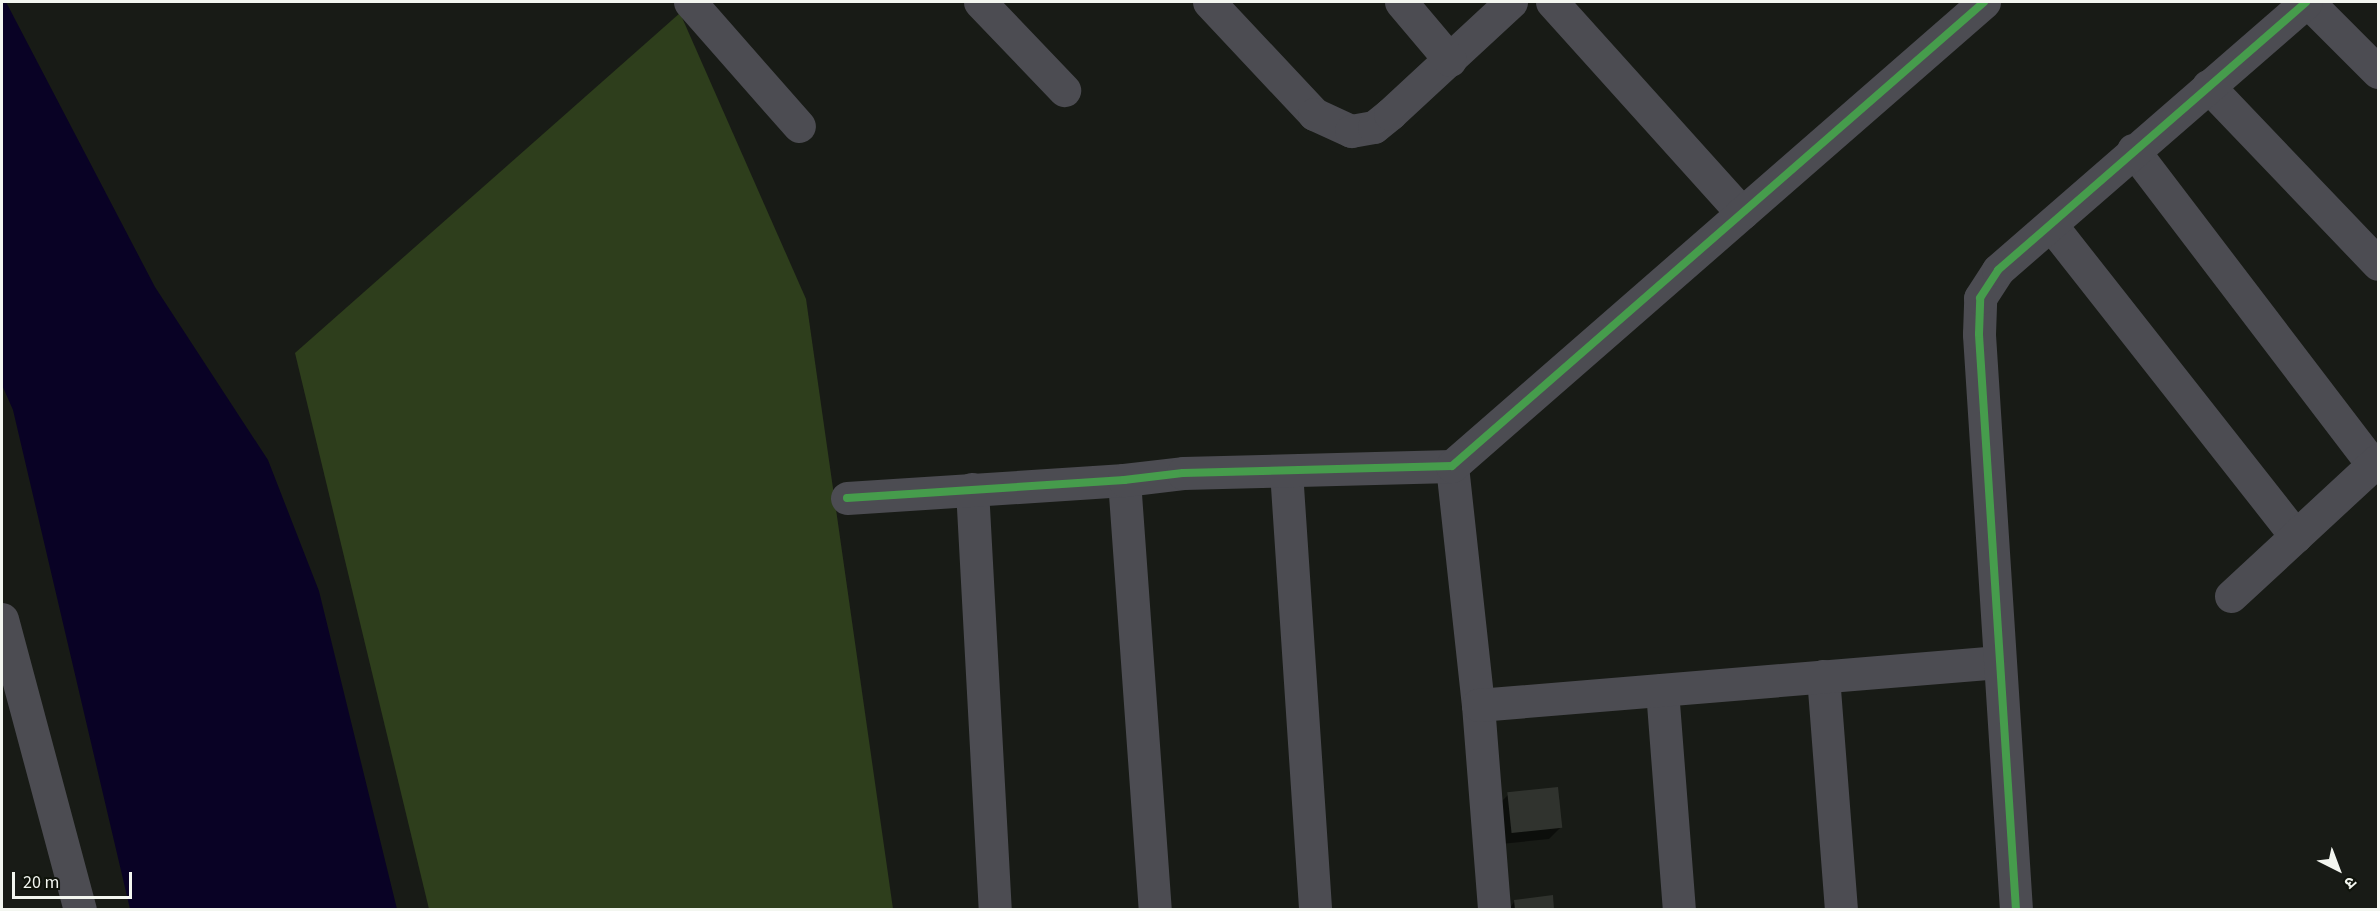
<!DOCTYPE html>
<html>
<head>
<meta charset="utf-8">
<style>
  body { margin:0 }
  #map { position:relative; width:2380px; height:911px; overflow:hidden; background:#181b16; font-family:"Source Sans 3","Noto Sans Devanagari",sans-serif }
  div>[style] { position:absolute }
  .green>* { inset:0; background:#2e3e1c }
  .water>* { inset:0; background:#090225 }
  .shadow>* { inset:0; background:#0007 }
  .building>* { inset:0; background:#30332e; transform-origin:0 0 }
  .minor>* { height:33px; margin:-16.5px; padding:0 16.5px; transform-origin:16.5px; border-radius:16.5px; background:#4c4c52 }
  .cycleway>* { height:8px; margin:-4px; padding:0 4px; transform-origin:4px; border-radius:4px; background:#469c4c }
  span { translate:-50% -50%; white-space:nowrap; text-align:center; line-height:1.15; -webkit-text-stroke:4.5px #0f130b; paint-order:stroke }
  .frame { position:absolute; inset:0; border:3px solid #f3f6f0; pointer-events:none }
  .north { position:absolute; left:2308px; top:839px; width:60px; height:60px; -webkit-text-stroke:4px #0f130b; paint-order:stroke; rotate:138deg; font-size:16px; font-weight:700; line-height:24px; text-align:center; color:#f3f6f0 }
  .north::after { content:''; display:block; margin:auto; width:21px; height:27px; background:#f3f6f0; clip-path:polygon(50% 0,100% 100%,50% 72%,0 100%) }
  .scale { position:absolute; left:12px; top:872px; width:120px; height:27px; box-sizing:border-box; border:3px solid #f3f6f0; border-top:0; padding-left:8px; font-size:18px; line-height:21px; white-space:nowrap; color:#f3f6f0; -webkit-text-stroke:4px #0f130b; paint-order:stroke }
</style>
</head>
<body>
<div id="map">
  <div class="green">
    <div style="clip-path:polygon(680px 13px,806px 299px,893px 909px,429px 909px,295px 353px)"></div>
  </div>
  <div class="water">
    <div style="clip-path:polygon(2px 2px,6px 2px,155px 287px,268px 460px,319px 591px,397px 909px,130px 909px,13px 410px,2px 385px)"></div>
  </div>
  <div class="shadow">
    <div style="clip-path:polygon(1508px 795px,1561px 827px,1549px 839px,1501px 844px,1497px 806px)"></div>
    <div style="clip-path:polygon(1514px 902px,1553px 910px,1509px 910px)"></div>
  </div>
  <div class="building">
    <div style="left:1558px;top:787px;width:41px;height:51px;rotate:84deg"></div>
    <div style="clip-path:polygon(1553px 895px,1554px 910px,1515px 910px,1514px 900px)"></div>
  </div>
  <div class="minor">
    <div style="left:690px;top:2px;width:165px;rotate:48.7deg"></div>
    <div style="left:980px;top:2px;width:122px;rotate:46.3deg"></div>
    <div style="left:1209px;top:2px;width:154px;rotate:46.8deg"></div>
    <div style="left:1314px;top:114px;width:41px;rotate:24.7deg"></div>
    <div style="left:1351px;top:131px;width:23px;rotate:-10deg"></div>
    <div style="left:1374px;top:127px;width:21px;rotate:-39deg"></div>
    <div style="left:1390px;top:114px;width:165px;rotate:-42.8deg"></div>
    <div style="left:1401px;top:2px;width:76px;rotate:49.8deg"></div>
    <div style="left:1552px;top:2px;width:284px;rotate:48deg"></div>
    <div style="left:2308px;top:2px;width:99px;rotate:45deg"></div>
    <div style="left:2208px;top:86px;width:246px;rotate:46.3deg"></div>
    <div style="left:2133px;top:150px;width:396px;rotate:52.7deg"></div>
    <div style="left:2051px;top:225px;width:396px;rotate:51.8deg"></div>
    <div style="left:1452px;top:466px;width:240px;rotate:83.8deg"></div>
    <div style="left:1478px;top:705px;width:206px;rotate:85.5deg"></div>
    <div style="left:1286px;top:471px;width:440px;rotate:86.2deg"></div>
    <div style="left:1124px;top:480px;width:431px;rotate:85.9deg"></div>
    <div style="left:972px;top:489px;width:422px;rotate:86.9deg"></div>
    <div style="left:847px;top:498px;width:278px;rotate:-3.7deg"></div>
    <div style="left:1124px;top:480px;width:59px;rotate:-6.8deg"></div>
    <div style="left:1183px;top:473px;width:269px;rotate:-1.5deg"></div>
    <div style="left:1452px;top:466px;width:706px;rotate:-41.09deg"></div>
    <div style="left:2231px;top:596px;width:200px;rotate:-42.8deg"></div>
    <div style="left:2px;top:619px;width:301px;rotate:75deg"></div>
    <div style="left:1823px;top:676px;width:235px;rotate:85.6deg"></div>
    <div style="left:1662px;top:690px;width:221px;rotate:85.6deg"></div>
    <div style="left:1478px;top:705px;width:523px;rotate:-4.72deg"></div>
    <div style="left:2016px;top:910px;width:577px;rotate:-93.68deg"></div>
    <div style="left:1979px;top:334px;width:36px;rotate:-88deg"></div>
    <div style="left:1980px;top:298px;width:33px;rotate:-57deg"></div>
    <div style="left:1998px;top:270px;width:408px;rotate:-41deg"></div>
  </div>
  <div class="cycleway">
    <div style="left:847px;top:498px;width:278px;rotate:-3.7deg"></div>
    <div style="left:1124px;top:480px;width:59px;rotate:-6.8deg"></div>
    <div style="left:1183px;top:473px;width:269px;rotate:-1.5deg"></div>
    <div style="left:1452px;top:466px;width:706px;rotate:-41.09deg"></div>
    <div style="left:2016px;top:910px;width:577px;rotate:-93.68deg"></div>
    <div style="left:1979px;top:334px;width:36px;rotate:-88deg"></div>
    <div style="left:1980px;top:298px;width:33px;rotate:-57deg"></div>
    <div style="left:1998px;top:270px;width:408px;rotate:-41deg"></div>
  </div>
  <div class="frame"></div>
  <div class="north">उ</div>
  <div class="scale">20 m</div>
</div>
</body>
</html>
